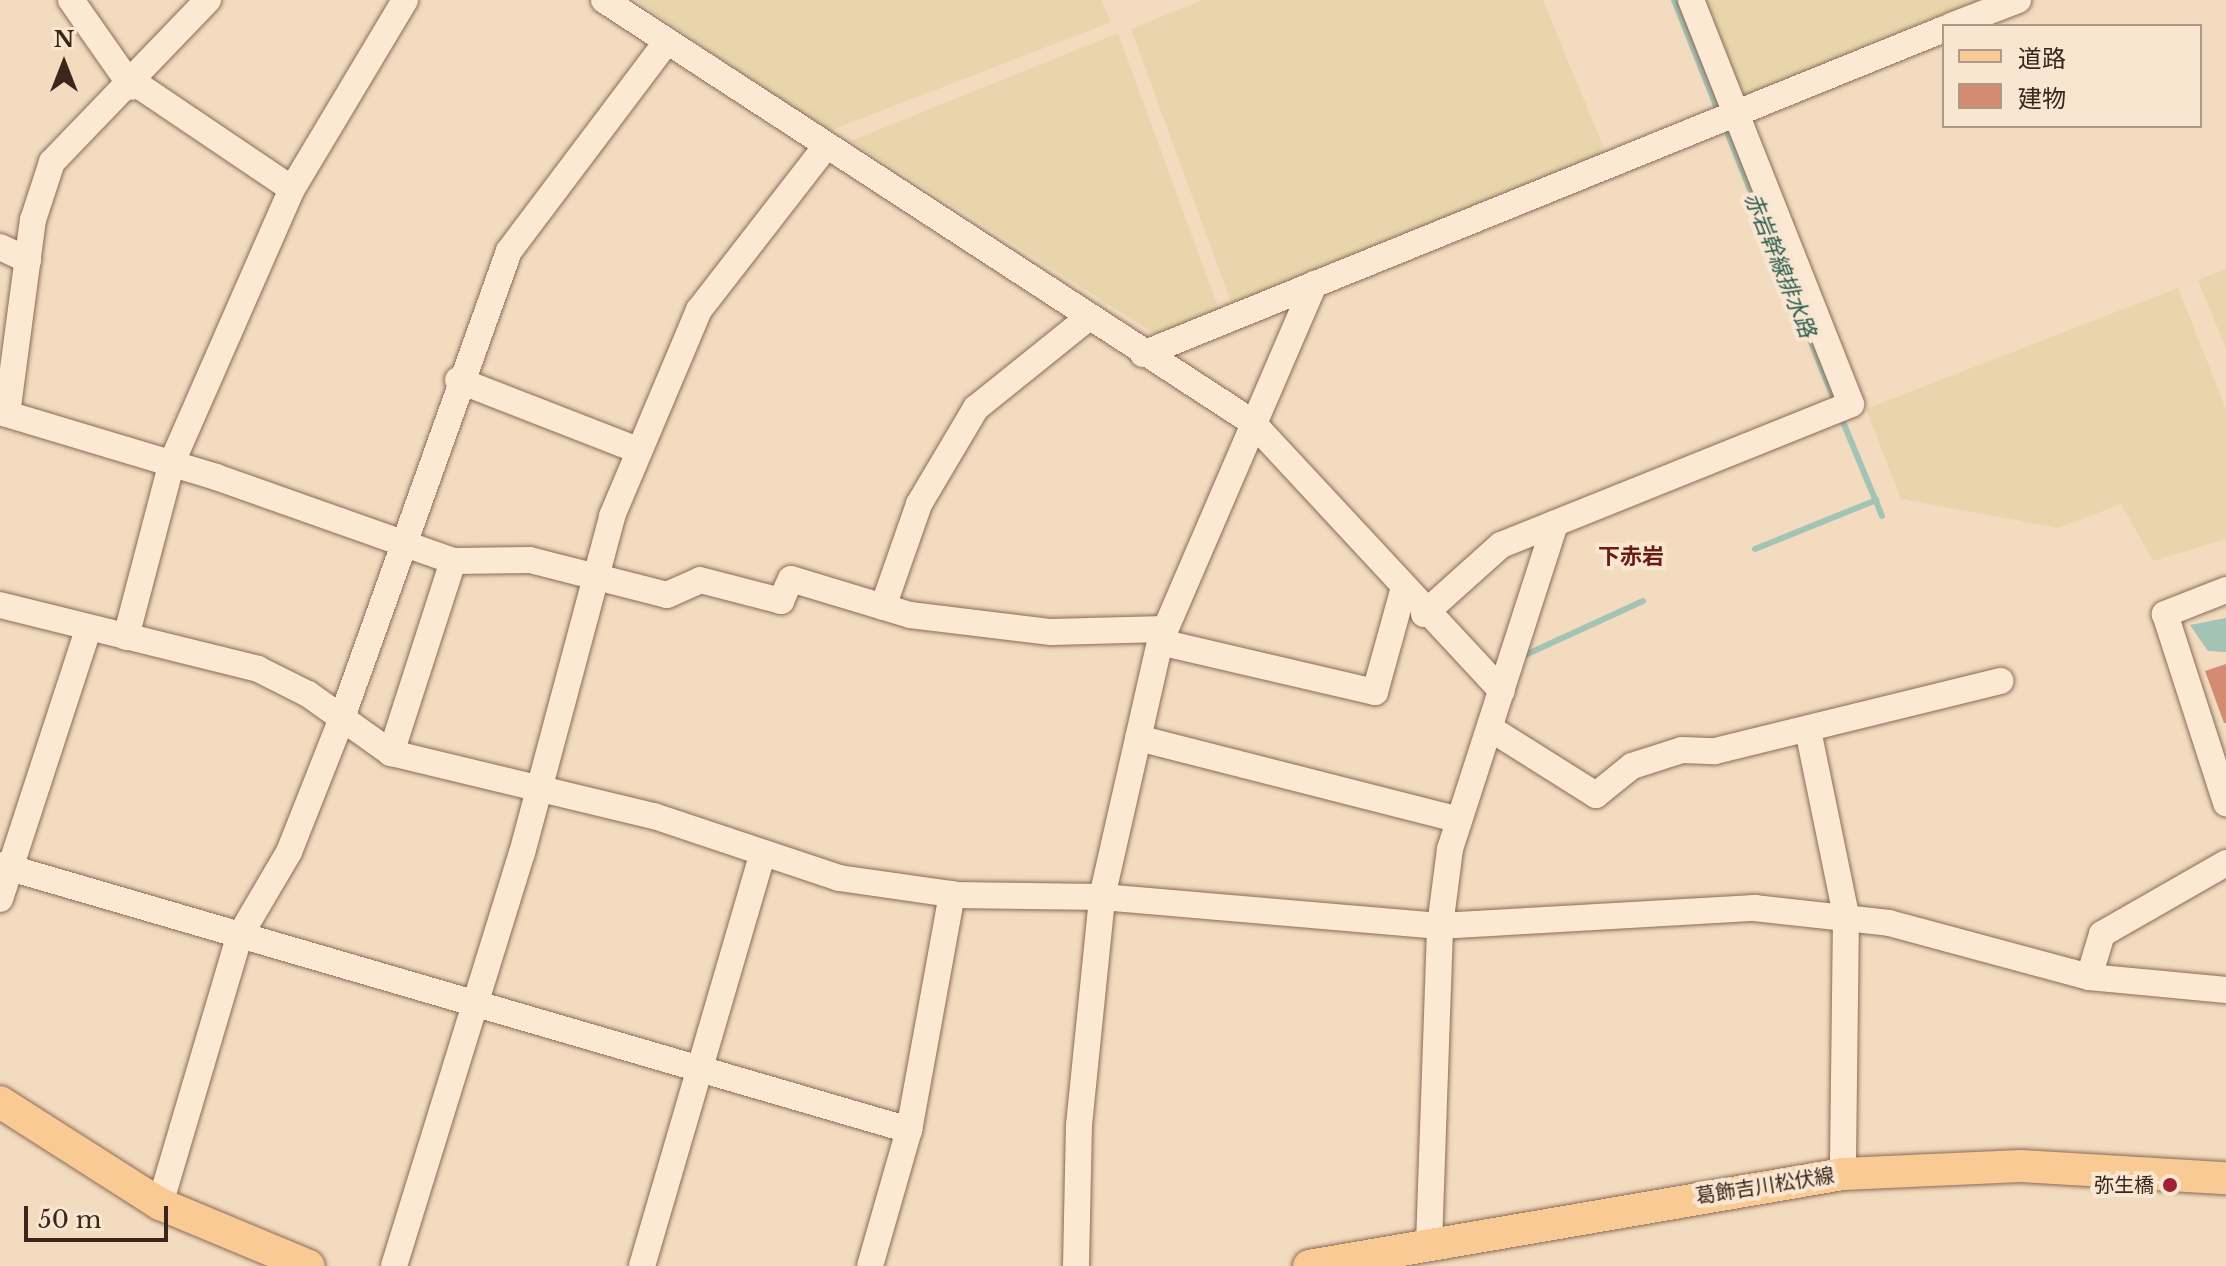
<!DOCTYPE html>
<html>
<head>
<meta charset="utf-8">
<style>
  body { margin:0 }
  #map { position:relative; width:2226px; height:1266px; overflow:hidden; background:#f2dbbf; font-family:"Libre Baskerville","Noto Sans JP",serif }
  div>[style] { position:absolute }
  .farmland>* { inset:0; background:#e8d5ac }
  .water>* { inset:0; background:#a3c3b5 }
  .stream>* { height:6px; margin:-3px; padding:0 3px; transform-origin:3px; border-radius:3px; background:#a3c3b5 }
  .building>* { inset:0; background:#d38b72 }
  .roads { filter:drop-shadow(0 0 2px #8c6a56) drop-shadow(0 0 2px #8c6a56) }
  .minor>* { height:26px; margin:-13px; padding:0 13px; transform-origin:13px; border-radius:13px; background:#fce9d3 }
  .major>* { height:32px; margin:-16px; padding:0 16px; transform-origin:16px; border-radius:16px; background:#f9ca93 }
  .dots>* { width:22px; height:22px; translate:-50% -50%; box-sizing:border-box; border:4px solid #f8e6d0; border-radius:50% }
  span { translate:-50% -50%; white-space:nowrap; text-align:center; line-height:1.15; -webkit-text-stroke:8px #f8e6d0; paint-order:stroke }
  .poi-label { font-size:20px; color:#3a261c }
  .right { translate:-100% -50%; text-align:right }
  .street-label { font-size:20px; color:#3a261c }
  .water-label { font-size:22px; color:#295b51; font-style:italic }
  .neighbourhood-label { font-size:22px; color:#6b1c17; font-weight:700 }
  .legend { position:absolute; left:1942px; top:24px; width:260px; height:104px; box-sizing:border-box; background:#f8e6d0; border:2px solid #ac9988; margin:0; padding:10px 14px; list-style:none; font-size:24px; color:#3a261c }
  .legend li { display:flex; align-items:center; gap:16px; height:40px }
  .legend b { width:40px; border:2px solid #ac9988 }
  .north { position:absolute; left:24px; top:24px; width:80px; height:80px; -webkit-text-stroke:6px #f8e6d0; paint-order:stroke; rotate:0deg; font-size:22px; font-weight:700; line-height:32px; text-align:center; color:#3a261c }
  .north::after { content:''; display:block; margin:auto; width:28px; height:36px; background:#3a261c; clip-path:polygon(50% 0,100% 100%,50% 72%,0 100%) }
  .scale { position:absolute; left:24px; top:1206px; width:144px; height:36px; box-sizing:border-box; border:4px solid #3a261c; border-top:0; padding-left:10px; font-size:24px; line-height:28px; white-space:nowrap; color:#3a261c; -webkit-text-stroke:6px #f8e6d0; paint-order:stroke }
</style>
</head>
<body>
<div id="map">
  <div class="farmland">
    <div style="clip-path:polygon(636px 0,1101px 0,1111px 22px,826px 132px)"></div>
    <div style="clip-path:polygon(1203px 0,1543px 0,1607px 156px,1232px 305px,1131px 29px)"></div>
    <div style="clip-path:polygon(1701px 0,1985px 0,1740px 99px)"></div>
    <div style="clip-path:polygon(1118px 33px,1219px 310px,1155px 334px,851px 141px)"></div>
    <div style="clip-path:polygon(2226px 269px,2226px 349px,2198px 280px)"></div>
    <div style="clip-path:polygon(2178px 288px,2226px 409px,2226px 539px,2153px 561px,2121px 504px,2059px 528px,1901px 499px,1866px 409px)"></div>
  </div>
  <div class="water">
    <div style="clip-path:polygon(2226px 618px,2226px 652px,2208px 651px,2190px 625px)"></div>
  </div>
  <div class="stream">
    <div style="left:1674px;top:0;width:116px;rotate:68.3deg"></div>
    <div style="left:1725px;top:127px;width:296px;rotate:68.2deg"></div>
    <div style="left:1841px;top:417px;width:107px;rotate:67.5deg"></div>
    <div style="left:1755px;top:549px;width:131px;rotate:-22deg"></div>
    <div style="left:1523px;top:656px;width:132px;rotate:-24.6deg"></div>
  </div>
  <div class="building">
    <div style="clip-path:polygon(2226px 664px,2226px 723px,2224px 723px,2205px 671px)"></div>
  </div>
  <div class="roads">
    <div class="minor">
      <div style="left:71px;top:0;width:106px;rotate:55deg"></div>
      <div style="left:604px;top:0;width:773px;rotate:33.07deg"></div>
      <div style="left:1252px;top:422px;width:367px;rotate:47.1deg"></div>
      <div style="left:1951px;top:26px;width:72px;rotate:-21.2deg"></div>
      <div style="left:135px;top:83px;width:189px;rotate:34deg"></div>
      <div style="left:0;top:247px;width:31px;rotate:25deg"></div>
      <div style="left:1143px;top:354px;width:864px;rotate:-22.08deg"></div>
      <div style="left:458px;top:380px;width:193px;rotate:21.3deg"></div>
      <div style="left:0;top:412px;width:226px;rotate:16.7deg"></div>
      <div style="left:216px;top:477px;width:251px;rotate:19.5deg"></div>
      <div style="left:453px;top:561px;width:77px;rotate:-0.7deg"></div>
      <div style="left:530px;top:560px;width:141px;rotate:14.3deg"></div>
      <div style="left:667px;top:595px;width:36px;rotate:-24deg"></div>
      <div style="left:700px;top:580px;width:84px;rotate:14.5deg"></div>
      <div style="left:781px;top:601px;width:24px;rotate:-66deg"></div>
      <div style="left:791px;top:579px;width:124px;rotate:16.8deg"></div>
      <div style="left:910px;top:615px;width:142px;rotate:6.9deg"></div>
      <div style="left:1051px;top:632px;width:114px;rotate:-1.5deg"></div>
      <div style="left:7px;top:414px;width:196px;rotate:-82.4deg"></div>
      <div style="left:33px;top:220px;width:61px;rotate:-71.9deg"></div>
      <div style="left:52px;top:162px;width:225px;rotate:-46.1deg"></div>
      <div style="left:2226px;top:590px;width:66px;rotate:158.5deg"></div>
      <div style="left:2165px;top:614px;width:199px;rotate:72.1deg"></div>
      <div style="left:0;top:605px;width:266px;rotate:13.9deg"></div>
      <div style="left:258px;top:669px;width:56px;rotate:26.6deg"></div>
      <div style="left:308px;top:694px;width:102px;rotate:35.4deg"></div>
      <div style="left:391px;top:753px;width:270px;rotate:13.5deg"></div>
      <div style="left:654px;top:816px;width:195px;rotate:18.5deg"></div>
      <div style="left:839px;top:878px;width:114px;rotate:8.1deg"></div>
      <div style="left:952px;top:894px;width:240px;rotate:100.3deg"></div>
      <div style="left:909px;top:1130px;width:141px;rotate:106deg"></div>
      <div style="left:883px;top:607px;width:109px;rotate:-70.7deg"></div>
      <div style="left:919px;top:504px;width:112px;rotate:-59.3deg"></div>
      <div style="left:976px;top:408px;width:144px;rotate:-38.8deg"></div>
      <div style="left:1424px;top:614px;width:103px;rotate:-41.9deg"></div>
      <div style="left:1501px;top:545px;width:377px;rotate:-21.9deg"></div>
      <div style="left:1851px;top:404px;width:435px;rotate:-111.6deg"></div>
      <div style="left:126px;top:637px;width:181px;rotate:-75.3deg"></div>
      <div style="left:172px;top:462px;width:298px;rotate:-66.3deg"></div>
      <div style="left:292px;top:189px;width:220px;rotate:-59.1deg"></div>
      <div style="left:1160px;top:642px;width:221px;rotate:13.1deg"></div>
      <div style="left:1375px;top:692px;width:105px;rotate:-74.5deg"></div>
      <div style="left:1491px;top:729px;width:124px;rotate:32.2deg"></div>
      <div style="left:1596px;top:795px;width:46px;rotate:-38.9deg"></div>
      <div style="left:1632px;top:766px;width:52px;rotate:-17.7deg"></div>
      <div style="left:1682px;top:750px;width:33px;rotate:2deg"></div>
      <div style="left:1715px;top:751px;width:294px;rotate:-13.8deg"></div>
      <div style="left:1808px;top:730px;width:189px;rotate:78.4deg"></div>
      <div style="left:1846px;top:915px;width:259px;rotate:90.7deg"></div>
      <div style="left:1138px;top:738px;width:331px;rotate:14.3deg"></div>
      <div style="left:391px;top:753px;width:202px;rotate:-72.1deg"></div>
      <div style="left:0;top:865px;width:947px;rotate:16.25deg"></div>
      <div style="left:952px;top:895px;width:150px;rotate:0.8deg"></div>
      <div style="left:1102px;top:897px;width:339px;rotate:4.9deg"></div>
      <div style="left:1440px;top:926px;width:315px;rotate:-3.3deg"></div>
      <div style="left:1754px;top:908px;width:136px;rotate:6.3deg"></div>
      <div style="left:1889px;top:923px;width:207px;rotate:15.1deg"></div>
      <div style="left:2089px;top:977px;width:138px;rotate:5.4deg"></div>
      <div style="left:0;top:899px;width:284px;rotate:-71.9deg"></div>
      <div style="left:2089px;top:977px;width:45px;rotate:-73.2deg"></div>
      <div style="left:2102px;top:934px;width:143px;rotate:-29.8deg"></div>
      <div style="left:160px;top:1204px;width:278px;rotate:-73.5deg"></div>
      <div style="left:239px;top:937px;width:99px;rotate:-59.5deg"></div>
      <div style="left:289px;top:852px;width:139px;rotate:-68.4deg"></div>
      <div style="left:340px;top:723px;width:501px;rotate:-70.3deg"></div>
      <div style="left:509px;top:251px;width:261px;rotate:-53deg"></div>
      <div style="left:1429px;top:1244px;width:318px;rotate:-88deg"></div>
      <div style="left:1440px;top:926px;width:78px;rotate:-82.6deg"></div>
      <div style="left:1450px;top:849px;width:342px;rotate:-72.1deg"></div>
      <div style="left:394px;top:1266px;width:432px;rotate:-72.8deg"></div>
      <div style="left:522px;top:853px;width:349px;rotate:-75deg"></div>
      <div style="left:612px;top:516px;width:224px;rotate:-67.1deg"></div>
      <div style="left:699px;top:310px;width:204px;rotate:-52.2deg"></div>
      <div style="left:642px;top:1266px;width:430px;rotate:-73.7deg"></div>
      <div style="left:1076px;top:1266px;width:141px;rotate:-88.8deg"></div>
      <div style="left:1079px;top:1125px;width:229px;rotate:-84.2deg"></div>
      <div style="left:1102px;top:897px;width:262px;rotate:-77.2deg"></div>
      <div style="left:1160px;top:642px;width:390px;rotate:-66.7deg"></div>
    </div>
    <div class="major">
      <div style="left:0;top:1102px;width:190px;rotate:32.5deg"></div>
      <div style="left:160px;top:1204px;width:161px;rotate:22.6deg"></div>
      <div style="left:1309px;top:1266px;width:542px;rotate:-9.78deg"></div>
      <div style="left:1843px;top:1174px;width:178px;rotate:-2.6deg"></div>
      <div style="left:2021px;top:1166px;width:205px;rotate:3.4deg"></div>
    </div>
  </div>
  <div class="dots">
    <div style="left:2170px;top:1185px;background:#a12035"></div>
  </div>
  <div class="poi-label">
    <span class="right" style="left:2154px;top:1185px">弥生橋</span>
  </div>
  <div class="street-label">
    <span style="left:1765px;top:1186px;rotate:-9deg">葛飾吉川松伏線</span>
  </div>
  <div class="water-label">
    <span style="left:1780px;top:265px;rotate:68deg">赤岩幹線排水路</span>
  </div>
  <div class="neighbourhood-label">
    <span style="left:1631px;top:557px">下赤岩</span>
  </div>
  <ul class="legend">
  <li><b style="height:10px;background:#f9ca93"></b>道路</li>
  <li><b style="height:22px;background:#d38b72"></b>建物</li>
  </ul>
  <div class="north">N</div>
  <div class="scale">50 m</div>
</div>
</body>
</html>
